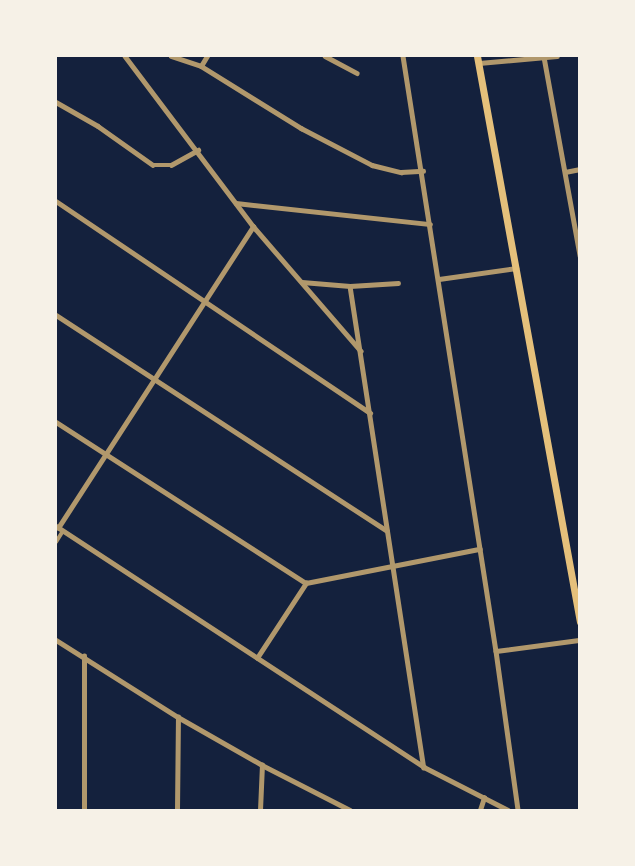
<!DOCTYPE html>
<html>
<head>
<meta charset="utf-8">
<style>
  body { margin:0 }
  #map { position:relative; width:635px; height:866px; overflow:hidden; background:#14213d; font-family:Manrope,sans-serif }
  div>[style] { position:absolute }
  .pedestrian>* { height:4px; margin:-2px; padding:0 2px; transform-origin:2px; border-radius:2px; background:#b1986c }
  .minor>* { height:4.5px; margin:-2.25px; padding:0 2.25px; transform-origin:2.25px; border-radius:2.25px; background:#b1986c }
  .secondary>* { height:7px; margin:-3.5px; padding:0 3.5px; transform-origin:3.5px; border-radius:3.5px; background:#e5c07b }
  span { translate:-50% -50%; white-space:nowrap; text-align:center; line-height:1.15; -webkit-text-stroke:5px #f6f1e7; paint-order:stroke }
  .frame { position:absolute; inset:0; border:57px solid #f6f1e7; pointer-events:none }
</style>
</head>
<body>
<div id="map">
  <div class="pedestrian">
    <div style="left:56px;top:542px;width:13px;rotate:-58deg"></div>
  </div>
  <div class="minor">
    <div style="left:125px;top:56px;width:213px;rotate:53deg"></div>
    <div style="left:253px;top:226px;width:165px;rotate:49.2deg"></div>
    <div style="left:171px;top:56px;width:32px;rotate:18deg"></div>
    <div style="left:201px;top:66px;width:118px;rotate:31.8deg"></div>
    <div style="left:301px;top:128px;width:80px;rotate:27.5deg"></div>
    <div style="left:372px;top:165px;width:30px;rotate:14deg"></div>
    <div style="left:401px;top:172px;width:22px;rotate:-3deg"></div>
    <div style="left:325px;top:56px;width:36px;rotate:28deg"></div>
    <div style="left:403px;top:56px;width:602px;rotate:81.12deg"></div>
    <div style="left:496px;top:651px;width:161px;rotate:82.1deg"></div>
    <div style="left:544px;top:57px;width:202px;rotate:79.7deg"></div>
    <div style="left:479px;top:63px;width:78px;rotate:-5.1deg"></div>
    <div style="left:201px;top:66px;width:12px;rotate:-59deg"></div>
    <div style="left:56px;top:102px;width:48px;rotate:29.7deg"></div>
    <div style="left:98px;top:126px;width:67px;rotate:35.3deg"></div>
    <div style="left:153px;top:165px;width:18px"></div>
    <div style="left:171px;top:165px;width:31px;rotate:-29deg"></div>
    <div style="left:565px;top:172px;width:15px;rotate:-11deg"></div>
    <div style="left:56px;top:201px;width:379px;rotate:34deg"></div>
    <div style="left:236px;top:203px;width:195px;rotate:6.2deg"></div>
    <div style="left:439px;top:279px;width:78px;rotate:-8.1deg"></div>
    <div style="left:302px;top:282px;width:48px;rotate:4.8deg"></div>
    <div style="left:350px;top:286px;width:48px;rotate:-3.6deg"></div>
    <div style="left:350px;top:286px;width:487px;rotate:81.3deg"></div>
    <div style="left:56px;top:315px;width:395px;rotate:33.1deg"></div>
    <div style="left:56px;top:422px;width:297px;rotate:32.8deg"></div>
    <div style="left:306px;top:583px;width:177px;rotate:-11.1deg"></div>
    <div style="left:56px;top:526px;width:440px;rotate:33.2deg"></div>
    <div style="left:424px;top:767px;width:94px;rotate:27.1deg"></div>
    <div style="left:58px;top:528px;width:359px;rotate:-57.1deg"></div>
    <div style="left:56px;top:640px;width:144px;rotate:32.3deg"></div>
    <div style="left:178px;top:717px;width:97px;rotate:29.7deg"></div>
    <div style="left:262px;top:765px;width:99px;rotate:27.1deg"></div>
    <div style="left:496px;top:651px;width:85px;rotate:-7.5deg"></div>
    <div style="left:257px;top:658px;width:90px;rotate:-56.8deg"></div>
    <div style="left:84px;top:810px;width:154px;rotate:-90deg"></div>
    <div style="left:177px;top:810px;width:93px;rotate:-89.4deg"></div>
    <div style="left:260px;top:810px;width:45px;rotate:-87.5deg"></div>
    <div style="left:480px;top:810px;width:13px;rotate:-72deg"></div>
  </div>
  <div class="secondary">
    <div style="left:477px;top:56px;width:575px;rotate:79.69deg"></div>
  </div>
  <div class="frame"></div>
</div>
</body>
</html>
